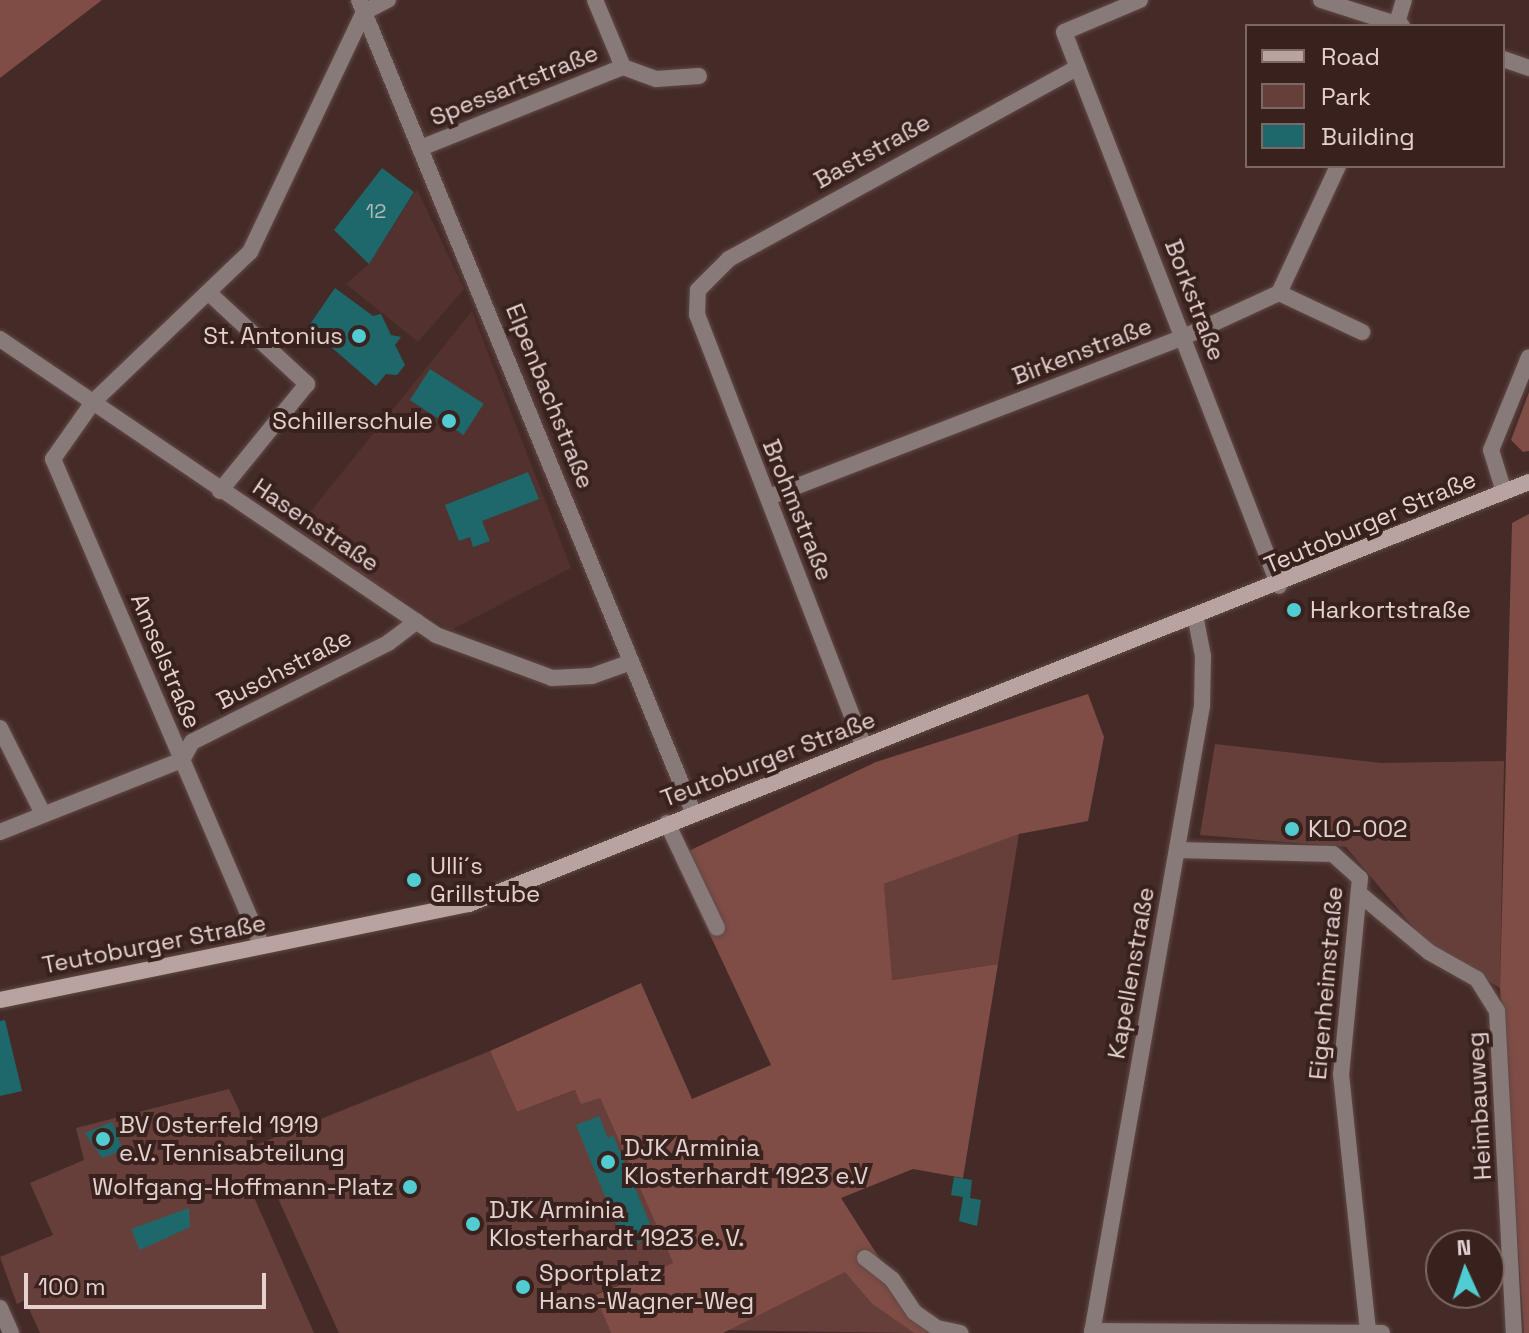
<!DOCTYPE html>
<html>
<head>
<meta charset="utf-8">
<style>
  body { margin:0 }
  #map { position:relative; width:1529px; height:1333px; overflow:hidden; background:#442b28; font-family:"Space Grotesk",sans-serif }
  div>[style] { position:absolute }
  .built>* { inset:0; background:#52312e }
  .green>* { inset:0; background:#663f3b }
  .forest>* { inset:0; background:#7f4c46 }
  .building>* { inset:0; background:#1e686b; transform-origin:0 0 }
  .roads { filter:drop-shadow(0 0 2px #614946) drop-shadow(0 0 2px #614946) }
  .minor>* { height:16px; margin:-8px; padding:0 8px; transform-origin:8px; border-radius:8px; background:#887a79 }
  .tertiary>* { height:16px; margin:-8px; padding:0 8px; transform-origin:8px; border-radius:8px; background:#887a79 }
  .secondary>* { height:16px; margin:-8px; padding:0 8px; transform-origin:8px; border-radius:8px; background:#b9a3a0 }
  .dots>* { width:22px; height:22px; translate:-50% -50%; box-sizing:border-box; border:4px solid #39211e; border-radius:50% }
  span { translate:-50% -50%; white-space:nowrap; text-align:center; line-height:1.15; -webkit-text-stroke:8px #39211e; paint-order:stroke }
  .number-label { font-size:20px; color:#b2b8b7 }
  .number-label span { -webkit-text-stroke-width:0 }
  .street-label { font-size:24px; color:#e3d2d0 }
  .poi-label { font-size:24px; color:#e3d2d0 }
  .right { translate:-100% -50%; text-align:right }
  .left { translate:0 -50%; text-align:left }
  .legend { position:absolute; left:1245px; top:24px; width:260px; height:144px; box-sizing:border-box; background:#39211e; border:2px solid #7d6865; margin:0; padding:10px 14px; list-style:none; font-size:24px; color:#e3d2d0 }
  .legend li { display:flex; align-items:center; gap:16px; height:40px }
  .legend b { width:40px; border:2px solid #7d6865 }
  .north { position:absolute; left:1425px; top:1229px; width:80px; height:80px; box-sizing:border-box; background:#39211e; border:2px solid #7d6865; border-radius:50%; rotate:357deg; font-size:22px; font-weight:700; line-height:32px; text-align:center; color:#e3d2d0 }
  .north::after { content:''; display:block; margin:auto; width:28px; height:36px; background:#51ccd2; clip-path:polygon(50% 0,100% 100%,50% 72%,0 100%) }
  .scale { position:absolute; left:24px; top:1273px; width:242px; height:36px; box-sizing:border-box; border:4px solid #e3d2d0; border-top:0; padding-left:10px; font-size:24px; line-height:28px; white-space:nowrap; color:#e3d2d0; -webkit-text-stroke:6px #39211e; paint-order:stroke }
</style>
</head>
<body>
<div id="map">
  <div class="built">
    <div style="clip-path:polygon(417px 189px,464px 289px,418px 342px,346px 284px,369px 264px)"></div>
    <div style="clip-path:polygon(472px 311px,571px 568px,451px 630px,294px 532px)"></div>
  </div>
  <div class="green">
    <div style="clip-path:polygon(1215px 744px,1381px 763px,1504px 761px,1500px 988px,1424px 940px,1346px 847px,1200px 835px)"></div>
    <div style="clip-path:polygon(1019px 833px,998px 964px,891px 980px,884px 884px)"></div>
    <div style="clip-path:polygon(490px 1051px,517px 1112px,576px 1090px,600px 1098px,673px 1263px,595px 1294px,611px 1333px,339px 1333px,272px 1185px,253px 1195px,314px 1333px,40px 1333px,25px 1300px,17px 1304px,0 1257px,53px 1235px,30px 1183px,84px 1160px,76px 1128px,229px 1089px,256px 1145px)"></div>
    <div style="clip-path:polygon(845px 1271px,872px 1304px,914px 1333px,721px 1330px)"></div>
  </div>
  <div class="forest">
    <div style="clip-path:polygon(0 0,102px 0,0 78px)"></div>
    <div style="clip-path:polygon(1529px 392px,1529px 451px,1523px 452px,1511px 440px)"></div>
    <div style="clip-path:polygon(1529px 514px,1529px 1333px,1524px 1333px,1500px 988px,1512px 523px)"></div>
    <div style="clip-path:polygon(1088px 694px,1104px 737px,1088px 821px,1019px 834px,884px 884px,892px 980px,998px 964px,963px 1178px,913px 1169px,841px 1198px,892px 1278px,945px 1333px,914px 1333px,872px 1304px,845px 1272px,723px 1333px,611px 1333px,595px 1295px,673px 1263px,600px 1098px,581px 1104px,575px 1090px,517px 1112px,490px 1051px,641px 983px,692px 1099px,771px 1065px,674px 858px,876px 762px)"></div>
  </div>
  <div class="building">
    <div style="clip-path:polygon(382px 168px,414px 192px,369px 264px,334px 230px)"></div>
    <div style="clip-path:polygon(335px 288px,373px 316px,381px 314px,391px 335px,401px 337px,395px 345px,405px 365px,397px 375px,386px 374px,376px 386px,308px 327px)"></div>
    <div style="left:430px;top:369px;width:64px;height:37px;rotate:33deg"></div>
    <div style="clip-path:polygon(528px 472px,539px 499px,482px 521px,490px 541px,473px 547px,470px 537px,459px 541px,445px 505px)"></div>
    <div style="clip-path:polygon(5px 1020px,22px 1091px,0 1096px,0 1021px)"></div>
    <div style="clip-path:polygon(599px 1116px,608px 1138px,613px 1135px,655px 1236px,626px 1248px,576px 1125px)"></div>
    <div style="clip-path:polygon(112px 1122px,123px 1150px,102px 1158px,85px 1133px)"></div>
    <div style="clip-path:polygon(954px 1177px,972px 1180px,970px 1198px,981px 1200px,977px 1226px,959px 1221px,963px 1197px,951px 1195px)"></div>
    <div style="clip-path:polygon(189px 1208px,190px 1227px,140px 1250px,131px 1229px)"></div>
  </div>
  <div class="roads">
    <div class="minor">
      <div style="left:595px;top:0;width:73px;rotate:67.3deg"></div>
      <div style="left:623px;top:67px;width:35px;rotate:20deg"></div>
      <div style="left:656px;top:79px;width:43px;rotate:-4deg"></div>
      <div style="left:1140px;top:0;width:82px;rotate:157.2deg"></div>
      <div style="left:1064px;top:32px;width:594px;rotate:68.79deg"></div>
      <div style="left:1321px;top:0;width:85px;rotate:17.8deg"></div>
      <div style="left:1396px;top:26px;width:27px;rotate:-73deg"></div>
      <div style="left:1503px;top:59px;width:28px;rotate:19deg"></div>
      <div style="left:423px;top:147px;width:215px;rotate:-21.8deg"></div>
      <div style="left:209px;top:293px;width:134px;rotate:42.9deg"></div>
      <div style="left:307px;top:384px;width:138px;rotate:129.1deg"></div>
      <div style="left:1279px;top:293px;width:92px;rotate:25.2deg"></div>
      <div style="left:0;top:339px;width:527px;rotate:34.17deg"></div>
      <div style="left:436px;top:635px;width:124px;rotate:20.3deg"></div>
      <div style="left:552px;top:678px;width:40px;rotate:-2.9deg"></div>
      <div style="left:592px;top:676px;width:41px;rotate:-19.7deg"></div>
      <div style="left:769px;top:497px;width:445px;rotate:-21.1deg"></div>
      <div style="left:1184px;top:337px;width:105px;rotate:-24.9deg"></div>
      <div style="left:1279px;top:293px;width:140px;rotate:-65.1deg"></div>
      <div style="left:0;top:728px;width:96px;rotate:63.4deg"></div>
      <div style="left:864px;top:747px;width:463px;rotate:-111.1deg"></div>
      <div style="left:697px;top:315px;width:25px;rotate:-88deg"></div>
      <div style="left:698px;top:290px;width:44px;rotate:-45deg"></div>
      <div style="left:729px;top:259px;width:398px;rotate:-28.8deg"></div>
      <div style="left:667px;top:823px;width:116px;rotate:64.5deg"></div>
      <div style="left:0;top:832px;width:196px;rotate:-21.6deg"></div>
      <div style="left:182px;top:760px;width:21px;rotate:-61deg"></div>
      <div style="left:192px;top:742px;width:220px;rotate:-26.8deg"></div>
      <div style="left:388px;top:643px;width:36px;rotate:-37deg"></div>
      <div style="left:1177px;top:850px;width:156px;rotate:1.5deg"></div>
      <div style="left:1333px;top:854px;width:36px;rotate:42deg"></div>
      <div style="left:1360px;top:878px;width:197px;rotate:95.5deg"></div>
      <div style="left:1341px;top:1074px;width:260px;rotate:84deg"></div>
      <div style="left:1361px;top:895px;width:89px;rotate:40deg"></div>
      <div style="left:1429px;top:952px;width:55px;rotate:29.4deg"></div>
      <div style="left:1477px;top:979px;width:38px;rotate:58deg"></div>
      <div style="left:1497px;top:1011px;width:322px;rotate:87deg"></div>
      <div style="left:262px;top:946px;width:530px;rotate:-113.23deg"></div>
      <div style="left:53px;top:459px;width:70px;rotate:-54.9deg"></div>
      <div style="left:93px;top:402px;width:217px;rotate:-43.7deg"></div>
      <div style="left:250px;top:252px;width:266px;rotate:-64.6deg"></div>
      <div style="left:364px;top:12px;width:27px;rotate:-27deg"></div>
      <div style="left:865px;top:1258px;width:34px;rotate:38deg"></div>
      <div style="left:892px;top:1279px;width:40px;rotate:56deg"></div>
      <div style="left:914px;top:1312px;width:28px;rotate:35deg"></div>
      <div style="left:937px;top:1328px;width:24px;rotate:12deg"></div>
      <div style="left:0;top:1308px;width:27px;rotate:66deg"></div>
      <div style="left:1092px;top:1331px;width:290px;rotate:0.4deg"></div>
    </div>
    <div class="tertiary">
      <div style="left:359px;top:0;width:878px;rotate:67.64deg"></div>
      <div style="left:1504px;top:492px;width:44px;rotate:-107.2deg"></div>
      <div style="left:1491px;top:450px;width:100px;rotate:-67.8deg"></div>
      <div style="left:1092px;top:1333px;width:637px;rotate:-80.05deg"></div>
      <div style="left:1202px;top:706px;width:50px;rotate:-88.9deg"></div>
      <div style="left:1203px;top:656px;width:37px;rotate:-101deg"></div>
    </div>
    <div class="secondary">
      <div style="left:0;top:1000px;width:479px;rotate:-11.6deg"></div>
      <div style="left:469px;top:904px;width:1141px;rotate:-21.71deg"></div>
    </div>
  </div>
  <div class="dots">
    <div style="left:359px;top:336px;background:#51ccd2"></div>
    <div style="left:449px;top:421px;background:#51ccd2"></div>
    <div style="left:1294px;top:610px;background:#51ccd2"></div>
    <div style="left:1292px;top:829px;background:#51ccd2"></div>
    <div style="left:414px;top:880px;background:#51ccd2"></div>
    <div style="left:103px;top:1139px;background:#51ccd2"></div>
    <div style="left:608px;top:1162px;background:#51ccd2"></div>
    <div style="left:410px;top:1187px;background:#51ccd2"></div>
    <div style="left:473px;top:1224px;background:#51ccd2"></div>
    <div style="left:523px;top:1287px;background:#51ccd2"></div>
  </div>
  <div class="number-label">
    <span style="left:376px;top:211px">12</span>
  </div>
  <div class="street-label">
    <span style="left:514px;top:85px;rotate:-22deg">Spessartstraße</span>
    <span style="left:872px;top:151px;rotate:-29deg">Baststraße</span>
    <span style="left:1195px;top:300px;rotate:69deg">Borkstraße</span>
    <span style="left:1082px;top:351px;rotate:-21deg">Birkenstraße</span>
    <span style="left:550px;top:396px;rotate:68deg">Elpenbachstraße</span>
    <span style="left:798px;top:510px;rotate:68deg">Brohmstraße</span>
    <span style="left:1370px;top:522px;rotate:-23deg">Teutoburger Straße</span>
    <span style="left:316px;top:525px;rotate:34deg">Hasenstraße</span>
    <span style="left:166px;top:661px;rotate:67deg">Amselstraße</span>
    <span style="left:284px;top:669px;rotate:-27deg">Buschstraße</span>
    <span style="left:768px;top:759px;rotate:-21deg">Teutoburger Straße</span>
    <span style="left:154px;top:944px;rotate:-11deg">Teutoburger Straße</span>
    <span style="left:1131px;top:973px;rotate:-80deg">Kapellenstraße</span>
    <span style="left:1326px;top:983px;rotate:-85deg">Eigenheimstraße</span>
    <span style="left:1479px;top:1106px;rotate:-93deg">Heimbauweg</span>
  </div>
  <div class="poi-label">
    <span class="right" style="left:343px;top:336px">St. Antonius</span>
    <span class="right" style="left:433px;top:421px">Schillerschule</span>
    <span class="left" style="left:1310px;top:610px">Harkortstraße</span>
    <span class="left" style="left:1308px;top:829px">KLO-002</span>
    <span class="left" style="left:430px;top:880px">Ulli´s<br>Grillstube</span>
    <span class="left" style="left:119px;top:1139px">BV Osterfeld 1919<br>e.V. Tennisabteilung</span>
    <span class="left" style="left:624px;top:1162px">DJK Arminia<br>Klosterhardt 1923 e.V</span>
    <span class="right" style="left:394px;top:1187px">Wolfgang-Hoffmann-Platz</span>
    <span class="left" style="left:489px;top:1224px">DJK Arminia<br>Klosterhardt 1923 e. V.</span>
    <span class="left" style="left:539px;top:1287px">Sportplatz<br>Hans-Wagner-Weg</span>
  </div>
  <ul class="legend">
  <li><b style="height:10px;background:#b9a3a0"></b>Road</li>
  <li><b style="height:22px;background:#663f3b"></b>Park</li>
  <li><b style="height:22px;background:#1e686b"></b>Building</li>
  </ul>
  <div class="north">N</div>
  <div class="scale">100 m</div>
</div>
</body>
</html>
